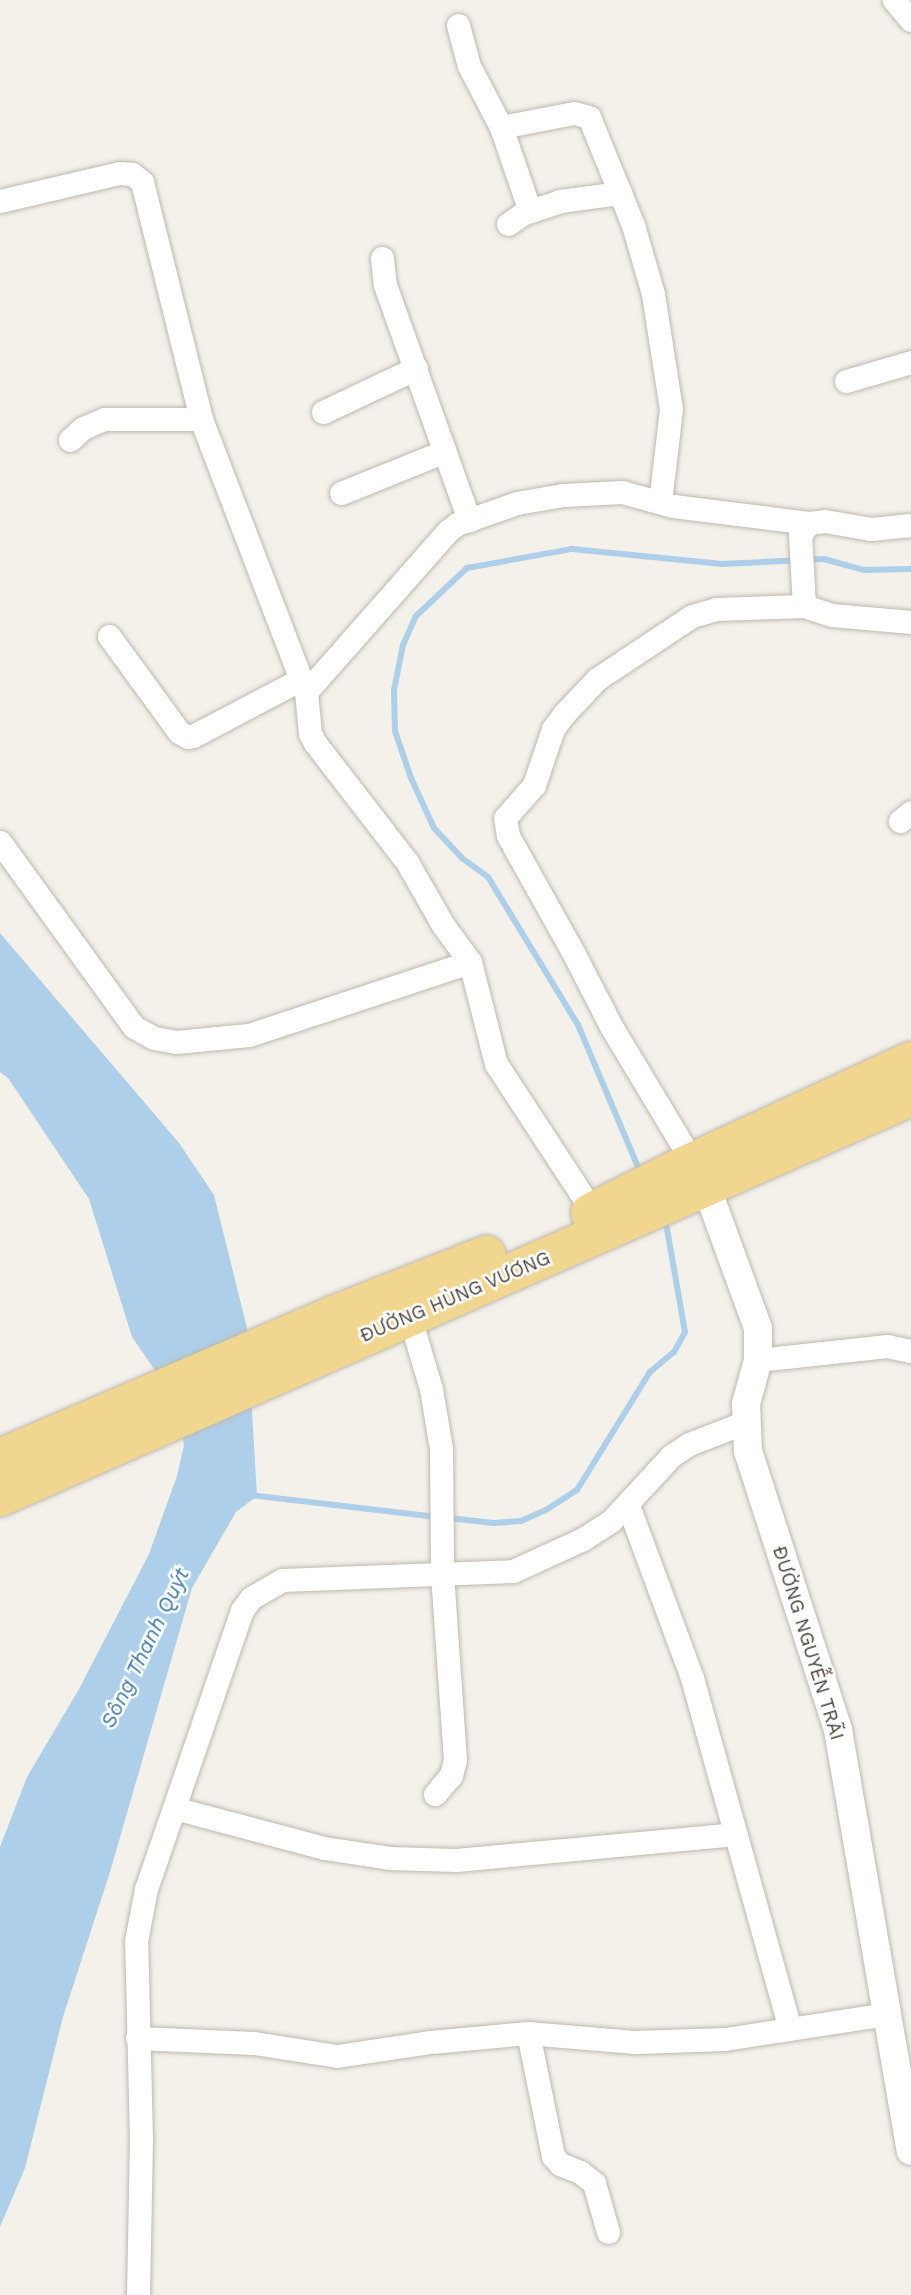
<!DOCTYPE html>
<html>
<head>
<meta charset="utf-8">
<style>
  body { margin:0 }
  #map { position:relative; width:911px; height:2295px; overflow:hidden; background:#f4f1eb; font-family:"Work Sans",sans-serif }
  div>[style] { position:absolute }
  .water>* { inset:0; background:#aecfe9 }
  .stream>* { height:6px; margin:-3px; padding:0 3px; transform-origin:3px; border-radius:3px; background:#aecfe9 }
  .roads { filter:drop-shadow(0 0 2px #beb9ae) drop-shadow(0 0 2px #beb9ae) }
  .minor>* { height:23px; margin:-11.5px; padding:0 11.5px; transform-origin:11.5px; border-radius:11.5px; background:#fff }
  .tertiary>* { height:28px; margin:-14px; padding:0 14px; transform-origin:14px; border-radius:14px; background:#fff }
  .trunk>* { height:38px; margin:-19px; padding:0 19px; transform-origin:19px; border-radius:19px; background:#f1d690 }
  span { translate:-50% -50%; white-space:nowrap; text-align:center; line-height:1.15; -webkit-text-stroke:5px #fff; paint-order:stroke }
  .street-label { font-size:19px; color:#474239 }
  .water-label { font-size:21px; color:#3e77a8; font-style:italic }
</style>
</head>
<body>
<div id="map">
  <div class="water">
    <div style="clip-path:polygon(0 933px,179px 1143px,214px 1195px,247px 1328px,257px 1496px,236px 1512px,192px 1588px,110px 1872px,63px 2017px,25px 2168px,0 2227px,0 1847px,27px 1777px,79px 1689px,149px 1554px,177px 1476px,184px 1445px,174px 1398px,132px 1337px,89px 1199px,8px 1078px,0 1072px)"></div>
  </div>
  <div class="stream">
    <div style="left:641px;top:1174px;width:162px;rotate:-112.9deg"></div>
    <div style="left:578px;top:1025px;width:173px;rotate:-121.3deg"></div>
    <div style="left:488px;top:877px;width:32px;rotate:-144deg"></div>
    <div style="left:462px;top:858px;width:41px;rotate:-133deg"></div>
    <div style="left:434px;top:828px;width:55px;rotate:-114.7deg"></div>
    <div style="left:411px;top:778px;width:50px;rotate:-108.8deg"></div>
    <div style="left:395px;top:731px;width:41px;rotate:-91.4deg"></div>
    <div style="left:394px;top:690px;width:46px;rotate:-78.7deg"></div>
    <div style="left:403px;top:645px;width:32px;rotate:-66deg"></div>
    <div style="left:416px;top:616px;width:70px;rotate:-43.3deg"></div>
    <div style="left:467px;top:568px;width:107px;rotate:-10.3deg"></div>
    <div style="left:572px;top:549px;width:151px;rotate:5.7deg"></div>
    <div style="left:722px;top:564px;width:102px;rotate:-2.8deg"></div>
    <div style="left:824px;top:559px;width:41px;rotate:15.4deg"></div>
    <div style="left:864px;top:570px;width:47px;rotate:-1.2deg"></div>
    <div style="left:249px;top:1495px;width:189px;rotate:6.7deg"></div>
    <div style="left:448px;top:1518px;width:46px;rotate:6.2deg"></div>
    <div style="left:494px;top:1523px;width:27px;rotate:-4deg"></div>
    <div style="left:521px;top:1521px;width:27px;rotate:-24deg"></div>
    <div style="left:546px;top:1510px;width:37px;rotate:-33deg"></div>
    <div style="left:577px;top:1490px;width:139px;rotate:-58.3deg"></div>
    <div style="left:650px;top:1372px;width:31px;rotate:-40deg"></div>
    <div style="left:674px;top:1352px;width:23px;rotate:-61deg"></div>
    <div style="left:685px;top:1332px;width:117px;rotate:-99.9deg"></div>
  </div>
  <div class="roads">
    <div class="minor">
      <div style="left:894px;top:0;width:26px;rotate:50deg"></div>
      <div style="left:458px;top:25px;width:42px;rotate:75deg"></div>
      <div style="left:469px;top:66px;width:69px;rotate:62.3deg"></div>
      <div style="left:501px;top:127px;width:89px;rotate:71deg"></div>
      <div style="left:501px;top:127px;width:74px;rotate:-10.9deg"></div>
      <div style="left:574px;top:113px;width:16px;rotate:15deg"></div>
      <div style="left:589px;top:117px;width:117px;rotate:67.8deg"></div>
      <div style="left:633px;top:225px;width:72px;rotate:73.8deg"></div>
      <div style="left:653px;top:294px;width:116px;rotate:81.1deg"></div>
      <div style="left:671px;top:409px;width:94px;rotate:96.7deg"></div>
      <div style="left:0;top:201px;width:122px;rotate:-13.2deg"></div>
      <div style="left:119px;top:173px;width:13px;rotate:4deg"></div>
      <div style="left:132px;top:174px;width:13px;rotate:39deg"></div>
      <div style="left:142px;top:182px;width:244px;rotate:76deg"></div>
      <div style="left:201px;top:419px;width:292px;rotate:69deg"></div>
      <div style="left:508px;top:224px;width:19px;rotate:-35deg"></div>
      <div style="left:524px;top:213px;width:38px;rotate:-18deg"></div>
      <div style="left:560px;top:201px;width:61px;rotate:-7.6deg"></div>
      <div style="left:382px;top:258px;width:27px;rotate:84deg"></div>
      <div style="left:385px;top:285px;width:250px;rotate:70.3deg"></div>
      <div style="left:846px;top:381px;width:68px;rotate:-16.3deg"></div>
      <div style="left:323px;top:412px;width:103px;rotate:-25.3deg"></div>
      <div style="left:70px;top:440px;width:18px;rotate:-43deg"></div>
      <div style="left:83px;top:428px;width:23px;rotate:-23deg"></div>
      <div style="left:104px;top:419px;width:97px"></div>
      <div style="left:341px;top:493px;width:112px;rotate:-22deg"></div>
      <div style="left:804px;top:606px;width:71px;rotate:-93.2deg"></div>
      <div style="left:800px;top:535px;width:15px;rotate:-53deg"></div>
      <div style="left:809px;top:523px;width:16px;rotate:-7deg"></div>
      <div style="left:825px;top:521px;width:47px;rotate:9.9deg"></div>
      <div style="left:871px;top:529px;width:40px;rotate:-5.7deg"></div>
      <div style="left:109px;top:636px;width:119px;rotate:53.9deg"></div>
      <div style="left:179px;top:732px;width:10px;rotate:29deg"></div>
      <div style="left:188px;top:737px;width:5px;rotate:-11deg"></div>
      <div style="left:193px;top:736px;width:122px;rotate:-27.8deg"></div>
      <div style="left:900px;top:821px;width:14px;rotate:-39deg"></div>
      <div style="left:0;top:842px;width:228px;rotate:54.1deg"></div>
      <div style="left:134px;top:1027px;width:23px;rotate:29deg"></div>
      <div style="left:154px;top:1038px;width:22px;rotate:10deg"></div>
      <div style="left:176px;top:1042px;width:73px;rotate:-5.5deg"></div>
      <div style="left:249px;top:1035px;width:233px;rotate:-18.3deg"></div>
      <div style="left:698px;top:1171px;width:167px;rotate:-121deg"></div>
      <div style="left:612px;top:1028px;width:83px;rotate:-117.2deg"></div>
      <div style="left:574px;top:954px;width:135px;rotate:-119.2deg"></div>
      <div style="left:508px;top:836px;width:18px;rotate:-99deg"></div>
      <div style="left:505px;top:818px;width:44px;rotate:-48.7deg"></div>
      <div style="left:534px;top:785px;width:59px;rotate:-71.3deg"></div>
      <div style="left:553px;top:729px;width:17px;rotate:-54deg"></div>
      <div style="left:563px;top:715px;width:50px;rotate:-46.6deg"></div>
      <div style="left:597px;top:679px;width:114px;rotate:-33.6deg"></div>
      <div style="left:692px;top:616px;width:25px;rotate:-16deg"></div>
      <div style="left:716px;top:609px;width:88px;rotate:-2deg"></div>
      <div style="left:804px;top:606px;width:29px;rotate:18deg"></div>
      <div style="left:832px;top:615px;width:79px;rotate:5.1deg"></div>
      <div style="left:593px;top:1212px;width:177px;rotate:-123.2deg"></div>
      <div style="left:496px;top:1064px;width:105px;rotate:-104.3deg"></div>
      <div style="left:470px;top:962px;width:46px;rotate:-126.1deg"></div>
      <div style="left:443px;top:925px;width:73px;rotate:-119.7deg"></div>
      <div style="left:407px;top:862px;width:150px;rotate:-127.7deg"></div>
      <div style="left:315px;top:743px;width:11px;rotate:-117deg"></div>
      <div style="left:310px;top:733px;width:41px;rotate:-95.6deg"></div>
      <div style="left:306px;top:692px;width:215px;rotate:-48.6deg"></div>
      <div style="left:448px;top:531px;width:11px;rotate:-38deg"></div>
      <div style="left:457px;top:524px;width:64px;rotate:-19.3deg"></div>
      <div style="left:517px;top:503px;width:47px;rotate:-9.9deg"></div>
      <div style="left:563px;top:495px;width:59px;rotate:-2.9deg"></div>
      <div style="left:622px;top:492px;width:53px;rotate:15.4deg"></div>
      <div style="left:673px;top:506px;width:137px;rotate:7.1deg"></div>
      <div style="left:409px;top:1315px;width:77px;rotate:73.4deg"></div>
      <div style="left:431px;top:1389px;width:61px;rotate:80.5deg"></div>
      <div style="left:441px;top:1449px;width:125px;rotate:89.5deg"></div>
      <div style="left:442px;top:1574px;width:186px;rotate:86deg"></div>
      <div style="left:455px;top:1760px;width:16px;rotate:105deg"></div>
      <div style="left:451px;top:1775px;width:25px;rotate:130deg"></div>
      <div style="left:758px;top:1360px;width:130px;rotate:-6.2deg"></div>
      <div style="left:887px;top:1346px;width:25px;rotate:12deg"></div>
      <div style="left:628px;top:1505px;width:184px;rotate:69.7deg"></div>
      <div style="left:692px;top:1678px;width:364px;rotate:74.4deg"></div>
      <div style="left:174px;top:1808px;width:155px;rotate:14.9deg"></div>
      <div style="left:324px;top:1848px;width:66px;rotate:8.7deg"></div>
      <div style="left:389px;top:1858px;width:67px;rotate:1.7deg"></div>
      <div style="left:456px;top:1860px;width:281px;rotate:-5.3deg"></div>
      <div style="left:528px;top:2033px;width:126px;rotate:78.5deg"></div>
      <div style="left:553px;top:2156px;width:11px;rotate:49deg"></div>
      <div style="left:560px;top:2164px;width:22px;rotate:22deg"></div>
      <div style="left:580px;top:2172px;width:18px;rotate:38deg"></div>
      <div style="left:594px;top:2183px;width:51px;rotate:74.1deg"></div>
      <div style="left:137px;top:2038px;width:117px;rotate:2.4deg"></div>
      <div style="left:254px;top:2043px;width:84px;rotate:8.9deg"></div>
      <div style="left:337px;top:2056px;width:95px;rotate:-8.5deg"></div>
      <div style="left:431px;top:2042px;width:97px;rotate:-5.3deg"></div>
      <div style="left:528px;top:2033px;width:107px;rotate:4.8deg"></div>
      <div style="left:635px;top:2042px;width:90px;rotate:-1.9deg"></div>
      <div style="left:725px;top:2039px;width:164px;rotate:-8.8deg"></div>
      <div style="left:138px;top:2295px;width:156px;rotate:-88.9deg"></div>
      <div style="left:141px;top:2139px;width:198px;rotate:-91.4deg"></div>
      <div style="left:136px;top:1941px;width:53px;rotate:-79.1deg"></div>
      <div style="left:146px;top:1889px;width:295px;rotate:-71deg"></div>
      <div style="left:242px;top:1610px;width:15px;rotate:-53deg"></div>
      <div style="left:251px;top:1598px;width:36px;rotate:-30deg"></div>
      <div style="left:282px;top:1580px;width:231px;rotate:-2.2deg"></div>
      <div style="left:513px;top:1571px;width:77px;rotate:-24.6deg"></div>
      <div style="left:583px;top:1539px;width:33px;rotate:-33deg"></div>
      <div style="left:611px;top:1521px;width:88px;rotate:-47.3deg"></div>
      <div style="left:671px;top:1456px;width:22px;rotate:-34deg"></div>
      <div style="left:689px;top:1444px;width:61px;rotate:-21.1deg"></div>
    </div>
    <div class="tertiary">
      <div style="left:706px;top:1186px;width:151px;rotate:69.9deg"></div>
      <div style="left:758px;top:1328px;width:32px;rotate:90deg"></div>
      <div style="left:758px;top:1360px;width:46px;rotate:105.3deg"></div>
      <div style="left:746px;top:1404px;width:47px;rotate:87.6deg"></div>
      <div style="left:748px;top:1451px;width:293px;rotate:72.1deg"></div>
      <div style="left:838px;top:1730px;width:427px;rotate:80.2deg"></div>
    </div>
    <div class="trunk">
      <div style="left:590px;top:1213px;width:97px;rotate:-26.8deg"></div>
      <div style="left:677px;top:1169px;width:258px;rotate:-24.8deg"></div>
      <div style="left:0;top:1458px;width:360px;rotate:-23.2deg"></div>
      <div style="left:331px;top:1316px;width:167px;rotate:-21.5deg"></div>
      <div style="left:0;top:1497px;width:995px;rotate:-23.71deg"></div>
    </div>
  </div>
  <div class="street-label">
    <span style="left:455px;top:1297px;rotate:-23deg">ĐƯỜNG HÙNG VƯƠNG</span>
    <span style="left:808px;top:1643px;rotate:73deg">ĐƯỜNG NGUYỄN TRÃI</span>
  </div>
  <div class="water-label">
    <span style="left:145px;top:1648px;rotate:-64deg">Sông Thanh Quýt</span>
  </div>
</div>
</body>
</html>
